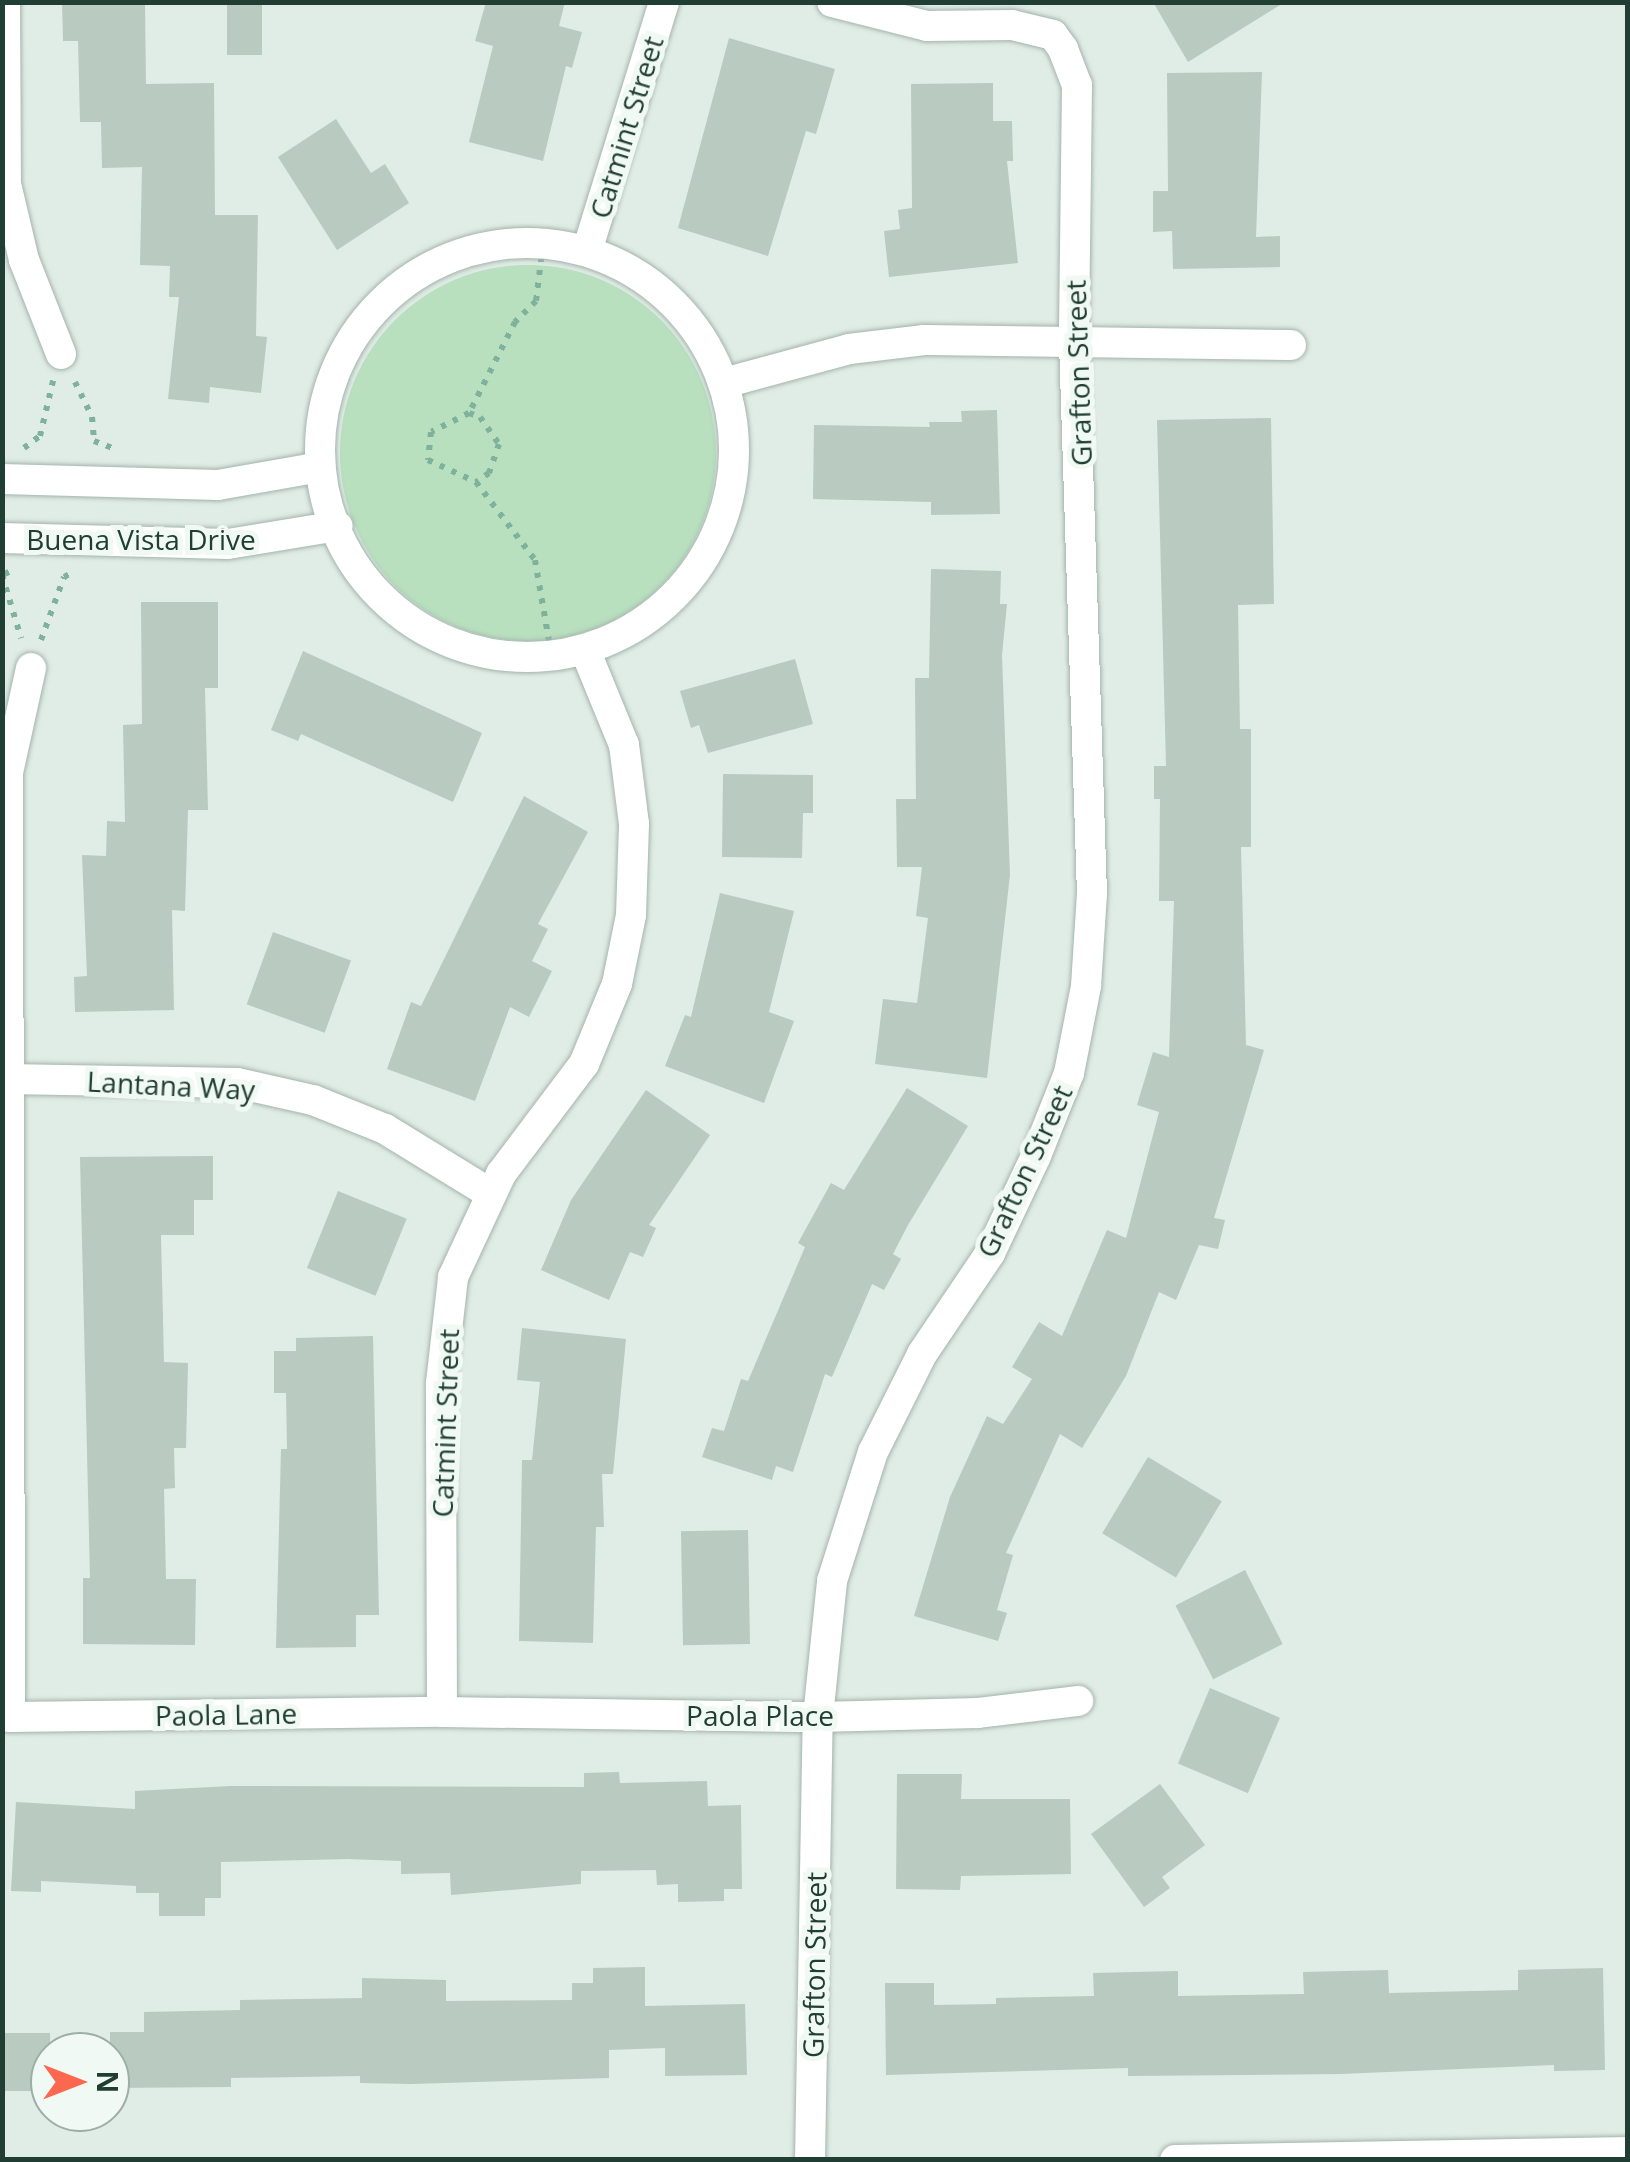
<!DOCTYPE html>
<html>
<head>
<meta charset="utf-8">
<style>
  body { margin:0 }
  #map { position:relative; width:1630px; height:2162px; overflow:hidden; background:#e0ece6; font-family:"Open Sans",sans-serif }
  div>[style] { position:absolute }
  .green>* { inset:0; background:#b8dfbe }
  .round { border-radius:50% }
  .building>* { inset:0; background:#b9cac1; transform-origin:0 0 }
  .path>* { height:6px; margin-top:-3px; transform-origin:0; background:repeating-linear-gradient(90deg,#7fb29d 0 5px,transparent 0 13px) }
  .roads { filter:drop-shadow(0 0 2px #a3b4ad) drop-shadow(0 0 2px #a3b4ad) }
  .minor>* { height:30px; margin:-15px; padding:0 15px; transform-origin:15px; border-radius:15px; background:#fff }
  .minor>.ring { margin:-15px; padding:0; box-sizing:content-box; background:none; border:30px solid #fff; border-radius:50% }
  .tertiary>* { height:30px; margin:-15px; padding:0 15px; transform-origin:15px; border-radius:15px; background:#fff }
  span { translate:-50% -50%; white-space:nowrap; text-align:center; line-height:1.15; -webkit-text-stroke:10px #f1f9f4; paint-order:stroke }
  .street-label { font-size:28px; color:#203e33 }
  .frame { position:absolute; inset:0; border:5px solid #203e33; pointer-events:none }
  .north { position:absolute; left:30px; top:2032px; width:100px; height:100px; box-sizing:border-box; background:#f1f9f4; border:2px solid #9daea7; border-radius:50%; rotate:90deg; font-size:28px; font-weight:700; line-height:40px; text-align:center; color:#203e33 }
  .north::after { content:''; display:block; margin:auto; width:35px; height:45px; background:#fc684f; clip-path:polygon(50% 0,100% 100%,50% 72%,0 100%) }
</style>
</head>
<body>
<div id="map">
  <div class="green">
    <div class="round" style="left:340px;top:265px;width:376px;height:376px"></div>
  </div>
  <div class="building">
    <div style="clip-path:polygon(62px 2px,145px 2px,146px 84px,214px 83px,215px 215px,258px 215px,256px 336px,267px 337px,261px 393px,210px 387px,209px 403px,168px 399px,179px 297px,169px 297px,170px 266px,140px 265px,142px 167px,102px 168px,101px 122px,80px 122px,78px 41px,63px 41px)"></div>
    <div style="left:227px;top:2px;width:35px;height:53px"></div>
    <div style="clip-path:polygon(486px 2px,565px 2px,559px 26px,582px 32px,572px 68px,566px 66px,543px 161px,469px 142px,493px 46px,475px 41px)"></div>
    <div style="clip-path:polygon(1153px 2px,1285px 2px,1188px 62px)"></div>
    <div style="clip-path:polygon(729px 38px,835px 69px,816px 134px,806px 131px,768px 256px,678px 228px)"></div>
    <div style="clip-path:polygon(1262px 72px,1256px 237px,1280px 236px,1280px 267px,1173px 269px,1172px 231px,1153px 232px,1153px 191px,1168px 191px,1167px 73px)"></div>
    <div style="clip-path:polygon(993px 83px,993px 121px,1012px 121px,1013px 161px,1007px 161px,1018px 263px,889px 277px,884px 231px,900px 229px,898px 210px,912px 208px,911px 84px)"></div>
    <div style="clip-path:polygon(336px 119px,371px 173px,385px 164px,409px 203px,337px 250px,278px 157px)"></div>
    <div style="clip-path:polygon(997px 410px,1000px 514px,931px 515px,931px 502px,813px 499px,814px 425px,930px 427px,929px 422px,962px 422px,961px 411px)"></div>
    <div style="clip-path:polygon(1271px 418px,1274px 604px,1238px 605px,1240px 729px,1251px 729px,1251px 847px,1241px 847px,1246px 1045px,1264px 1050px,1214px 1218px,1225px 1220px,1218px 1249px,1199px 1245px,1176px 1300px,1159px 1292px,1126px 1376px,1082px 1448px,1060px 1434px,1006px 1553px,1013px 1555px,997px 1610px,1007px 1613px,998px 1641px,914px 1616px,950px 1497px,987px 1416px,1003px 1424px,1032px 1379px,1012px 1367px,1039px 1322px,1062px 1336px,1107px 1230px,1126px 1238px,1159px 1112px,1137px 1105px,1153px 1052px,1169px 1057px,1174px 901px,1159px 901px,1160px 799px,1154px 799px,1154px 766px,1166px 766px,1157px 420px)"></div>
    <div style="clip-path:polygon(931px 569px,1001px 571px,1000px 604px,1007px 604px,1002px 655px,1010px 875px,987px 1078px,875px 1064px,883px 999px,917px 1003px,928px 918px,916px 916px,922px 867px,897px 867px,896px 799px,916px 799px,915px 678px,929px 678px)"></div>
    <div style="clip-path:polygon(141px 602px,218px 602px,218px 688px,205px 688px,208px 810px,188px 810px,185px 911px,172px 910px,174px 1010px,75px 1012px,74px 977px,87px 976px,82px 855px,106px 856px,107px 821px,125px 822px,123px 725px,142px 724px)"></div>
    <div style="clip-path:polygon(303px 651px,482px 733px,453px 802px,301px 734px,298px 741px,271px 730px)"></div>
    <div style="clip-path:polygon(795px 659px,813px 724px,708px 753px,699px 725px,691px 728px,680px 691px)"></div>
    <div style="clip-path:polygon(723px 774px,813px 775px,813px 813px,803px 813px,802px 858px,722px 857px)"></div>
    <div style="clip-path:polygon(524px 796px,588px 832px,538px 924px,548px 929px,532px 961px,552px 971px,529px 1017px,510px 1007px,475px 1101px,387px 1069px,411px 1002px,421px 1006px)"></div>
    <div style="clip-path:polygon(720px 893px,794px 911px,769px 1012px,794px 1021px,764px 1103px,665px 1066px,685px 1015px,691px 1017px)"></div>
    <div style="left:273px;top:932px;width:83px;height:77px;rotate:20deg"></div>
    <div style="clip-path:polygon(907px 1088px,968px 1126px,908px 1225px,893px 1254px,901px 1259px,884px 1290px,872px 1284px,832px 1377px,825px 1374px,793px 1472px,776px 1466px,772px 1480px,702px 1457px,712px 1428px,724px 1431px,741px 1379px,748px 1381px,805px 1247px,798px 1243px,831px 1183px,844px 1190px)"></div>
    <div style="clip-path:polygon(646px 1090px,710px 1135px,649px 1225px,656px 1228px,643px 1257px,630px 1252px,609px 1300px,541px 1270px,571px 1200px)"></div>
    <div style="clip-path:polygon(213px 1156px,213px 1200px,194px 1200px,194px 1235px,161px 1235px,164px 1362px,188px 1363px,186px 1448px,174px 1448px,175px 1488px,164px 1489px,166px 1579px,196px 1579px,195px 1645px,83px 1644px,83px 1578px,90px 1578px,80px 1157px)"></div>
    <div style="left:338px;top:1191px;width:74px;height:83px;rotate:22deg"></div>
    <div style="clip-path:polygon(522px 1328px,626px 1339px,613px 1474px,602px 1474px,604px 1527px,596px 1527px,593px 1643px,519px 1641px,522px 1460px,532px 1460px,540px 1382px,517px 1380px)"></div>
    <div style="clip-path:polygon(373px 1336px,379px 1615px,356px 1615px,356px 1647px,276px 1648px,281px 1449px,287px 1449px,286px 1393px,274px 1393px,274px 1351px,296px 1351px,296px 1338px)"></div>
    <div style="left:1148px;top:1457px;width:86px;height:89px;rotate:31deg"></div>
    <div style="left:748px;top:1530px;width:114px;height:67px;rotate:89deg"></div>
    <div style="left:1245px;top:1570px;width:83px;height:78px;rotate:63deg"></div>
    <div style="left:1210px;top:1688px;width:76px;height:82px;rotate:23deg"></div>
    <div style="clip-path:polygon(619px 1772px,620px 1783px,707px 1781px,708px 1806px,741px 1805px,742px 1889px,724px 1889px,724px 1901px,678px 1902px,678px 1884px,657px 1885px,656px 1870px,581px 1871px,581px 1884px,451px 1895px,450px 1873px,401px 1874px,401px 1861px,348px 1859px,221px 1862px,221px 1898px,205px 1898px,205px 1916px,159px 1916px,159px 1893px,136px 1893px,136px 1886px,41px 1881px,41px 1892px,11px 1891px,16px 1802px,135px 1809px,135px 1791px,231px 1786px,584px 1787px,584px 1773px)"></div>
    <div style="clip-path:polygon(897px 1774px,962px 1774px,961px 1799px,1070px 1799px,1071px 1874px,961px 1876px,960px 1890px,896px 1889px)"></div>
    <div style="clip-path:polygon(1160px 1784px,1205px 1845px,1162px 1877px,1170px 1888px,1144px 1907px,1091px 1834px)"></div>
    <div style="clip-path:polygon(645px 1967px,645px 2006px,745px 2004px,747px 2075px,665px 2076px,665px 2048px,609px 2050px,609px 2078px,411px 2084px,360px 2083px,360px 2076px,231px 2078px,231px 2087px,110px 2088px,110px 2032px,144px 2032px,144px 2012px,240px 2010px,240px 2000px,362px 1998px,362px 1978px,446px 1980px,446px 2001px,572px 2000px,572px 1983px,593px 1983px,593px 1968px)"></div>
    <div style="clip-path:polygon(1603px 1968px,1605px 2070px,1554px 2071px,1554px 2065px,1340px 2074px,1128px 2076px,1128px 2068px,886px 2075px,885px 1983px,934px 1983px,934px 2005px,996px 2004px,996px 1998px,1094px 1996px,1093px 1973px,1178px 1971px,1178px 1996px,1304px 1994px,1303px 1972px,1388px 1970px,1389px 1993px,1518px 1990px,1518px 1970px)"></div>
    <div style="left:2px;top:2033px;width:48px;height:58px"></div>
  </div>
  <div class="path">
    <div style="left:543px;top:244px;width:57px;rotate:97deg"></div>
    <div style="left:536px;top:301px;width:30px;rotate:135deg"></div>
    <div style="left:515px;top:322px;width:102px;rotate:116.8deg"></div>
    <div style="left:469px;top:413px;width:12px;rotate:20deg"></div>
    <div style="left:480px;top:417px;width:33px;rotate:55deg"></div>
    <div style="left:499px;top:444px;width:31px;rotate:109deg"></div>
    <div style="left:489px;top:473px;width:16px;rotate:145deg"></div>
    <div style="left:476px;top:482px;width:98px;rotate:52.9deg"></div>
    <div style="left:535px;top:560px;width:94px;rotate:80.2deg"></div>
    <div style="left:75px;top:382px;width:39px;rotate:64deg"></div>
    <div style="left:92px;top:417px;width:24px;rotate:85deg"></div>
    <div style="left:94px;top:441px;width:19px;rotate:21deg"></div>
    <div style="left:469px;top:413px;width:42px;rotate:153.4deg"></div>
    <div style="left:431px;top:432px;width:28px;rotate:96deg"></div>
    <div style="left:428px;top:460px;width:53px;rotate:24.6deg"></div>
    <div style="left:24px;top:448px;width:20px;rotate:-37deg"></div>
    <div style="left:40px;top:436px;width:57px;rotate:-76.7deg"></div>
    <div style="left:9px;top:572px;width:8px;rotate:157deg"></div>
    <div style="left:2px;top:575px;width:66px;rotate:73.2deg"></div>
    <div style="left:41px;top:640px;width:67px;rotate:-69.9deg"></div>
    <div style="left:64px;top:577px;width:10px;rotate:-29deg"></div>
  </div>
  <div class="roads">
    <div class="minor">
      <div style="left:5px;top:2px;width:182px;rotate:89.7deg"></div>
      <div style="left:6px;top:184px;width:78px;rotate:76.7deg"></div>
      <div style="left:24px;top:260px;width:101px;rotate:68.5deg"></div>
      <div style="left:832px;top:2px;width:98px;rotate:14.2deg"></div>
      <div style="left:927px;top:26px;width:85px;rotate:-0.7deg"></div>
      <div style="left:1012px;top:25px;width:42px;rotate:13.7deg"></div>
      <div style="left:1053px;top:35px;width:17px;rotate:54deg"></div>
      <div style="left:1063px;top:49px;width:39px;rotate:69deg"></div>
      <div style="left:1077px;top:85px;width:258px;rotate:90.7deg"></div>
      <div class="ring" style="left:320px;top:243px;width:384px;height:384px"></div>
      <div style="left:587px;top:251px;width:261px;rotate:-72.8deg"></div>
      <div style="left:724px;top:383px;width:130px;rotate:-15.2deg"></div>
      <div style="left:849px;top:349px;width:76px;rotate:-6.8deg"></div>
      <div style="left:924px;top:340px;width:367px;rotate:0.8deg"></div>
      <div style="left:2px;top:479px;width:216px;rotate:1.6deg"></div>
      <div style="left:218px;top:485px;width:104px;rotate:-10deg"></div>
      <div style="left:2px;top:538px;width:226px;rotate:1.5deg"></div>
      <div style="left:228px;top:544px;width:111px;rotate:-9.3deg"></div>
      <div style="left:31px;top:668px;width:107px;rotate:102.4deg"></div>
      <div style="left:8px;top:773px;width:944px;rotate:89.88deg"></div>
      <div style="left:10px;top:1717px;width:432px;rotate:-0.7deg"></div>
      <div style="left:442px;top:1712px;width:376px;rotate:0.8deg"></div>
      <div style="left:818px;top:1717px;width:159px;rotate:-1.4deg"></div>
      <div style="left:977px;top:1713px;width:102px;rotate:-6.8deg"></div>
      <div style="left:6px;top:1079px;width:231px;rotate:1deg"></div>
      <div style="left:237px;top:1083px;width:78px;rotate:12.6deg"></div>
      <div style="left:313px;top:1100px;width:78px;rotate:21.9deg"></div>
      <div style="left:385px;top:1129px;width:124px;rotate:31.5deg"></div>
      <div style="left:442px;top:1712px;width:329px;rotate:-90.2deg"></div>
      <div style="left:441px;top:1383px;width:107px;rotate:-83.5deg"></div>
      <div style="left:453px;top:1277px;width:114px;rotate:-65deg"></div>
      <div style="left:501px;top:1174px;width:138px;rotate:-53deg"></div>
      <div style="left:584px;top:1064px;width:87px;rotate:-67.6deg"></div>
      <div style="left:617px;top:984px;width:70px;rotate:-78.5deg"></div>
      <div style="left:631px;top:915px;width:91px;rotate:-88.1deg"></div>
      <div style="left:634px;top:824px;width:80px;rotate:-97.2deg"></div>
      <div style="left:624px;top:745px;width:103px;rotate:-112.3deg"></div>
      <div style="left:1175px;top:2160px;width:453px;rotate:-1deg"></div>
    </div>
    <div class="tertiary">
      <div style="left:810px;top:2160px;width:443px;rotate:-89deg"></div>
      <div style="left:818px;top:1717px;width:137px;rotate:-84.1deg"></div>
      <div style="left:832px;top:1581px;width:135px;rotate:-72.4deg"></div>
      <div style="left:873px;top:1452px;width:110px;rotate:-63.4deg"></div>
      <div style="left:922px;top:1354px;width:122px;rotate:-56deg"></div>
      <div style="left:990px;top:1253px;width:107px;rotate:-64.6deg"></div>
      <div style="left:1036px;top:1156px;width:89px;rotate:-68.3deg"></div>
      <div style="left:1069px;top:1073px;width:89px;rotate:-78.9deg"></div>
      <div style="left:1086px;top:986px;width:92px;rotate:-86.3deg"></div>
      <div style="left:1092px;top:894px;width:551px;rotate:-91.87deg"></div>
    </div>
  </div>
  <div class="street-label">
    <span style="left:626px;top:127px;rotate:-73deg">Catmint Street</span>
    <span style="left:1078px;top:373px;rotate:-92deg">Grafton Street</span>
    <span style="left:141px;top:539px">Buena Vista Drive</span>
    <span style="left:171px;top:1085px;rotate:3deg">Lantana Way</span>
    <span style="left:1024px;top:1171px;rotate:-65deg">Grafton Street</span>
    <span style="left:445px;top:1423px;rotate:-88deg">Catmint Street</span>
    <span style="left:226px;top:1714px;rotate:-1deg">Paola Lane</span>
    <span style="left:760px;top:1715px">Paola Place</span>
    <span style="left:814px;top:1965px;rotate:-89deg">Grafton Street</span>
  </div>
  <div class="frame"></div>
  <div class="north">N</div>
</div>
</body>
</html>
